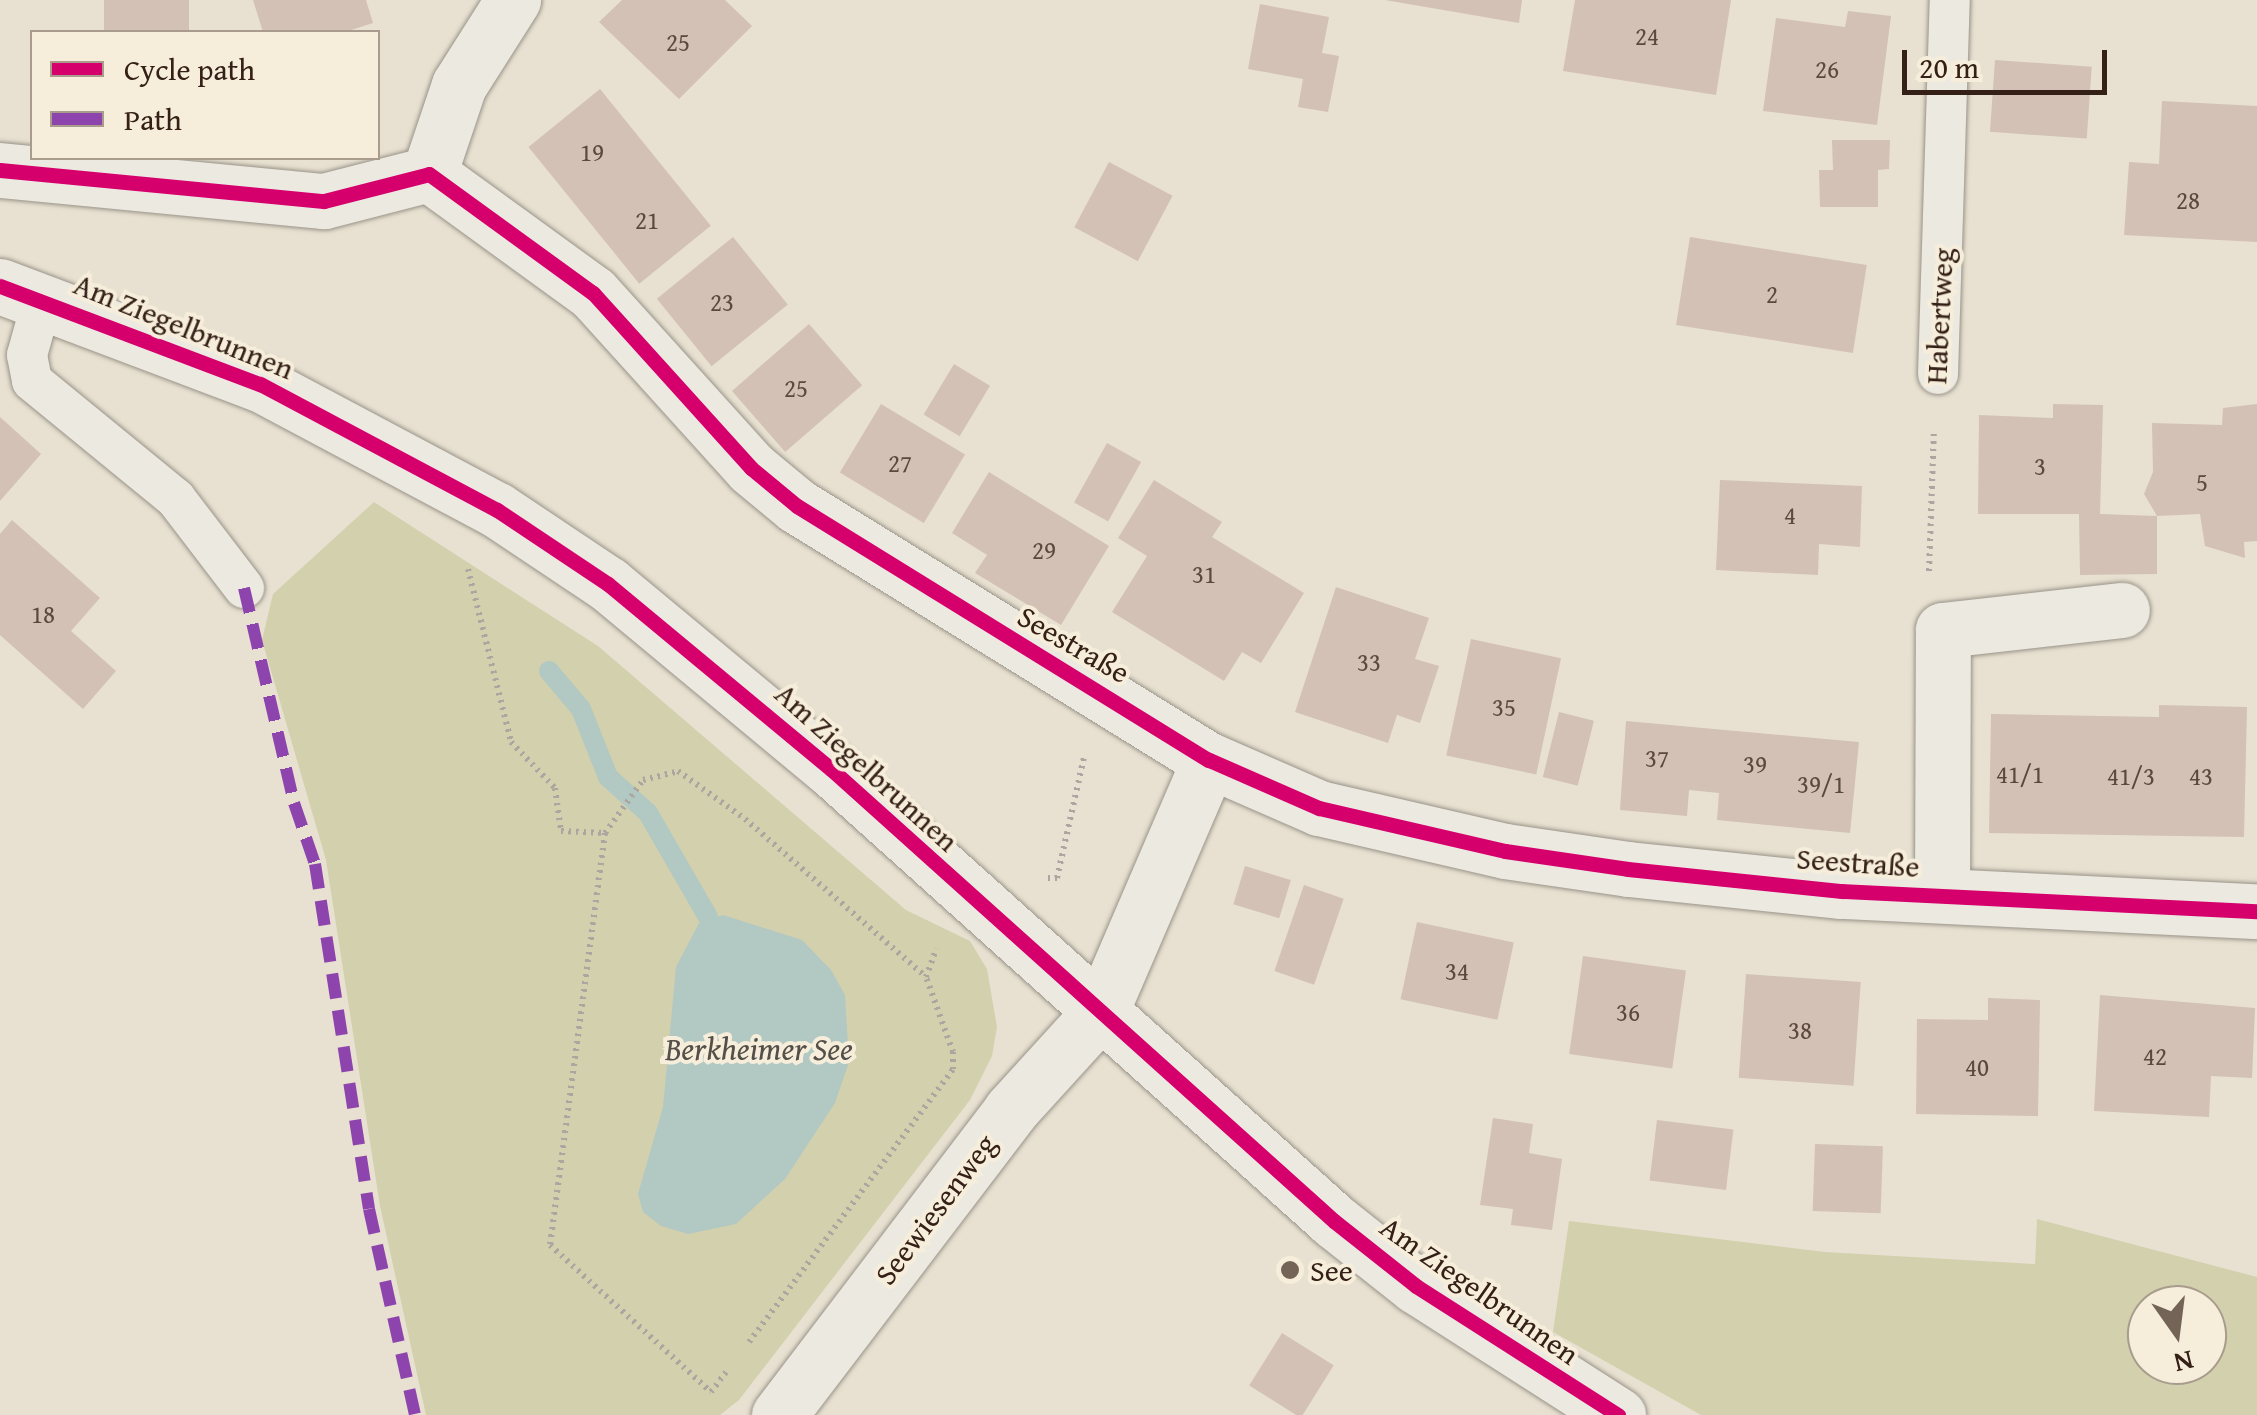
<!DOCTYPE html>
<html>
<head>
<meta charset="utf-8">
<style>
  body { margin:0 }
  #map { position:relative; width:2257px; height:1415px; overflow:hidden; background:#e8e1d1; font-family:"Gentium Book Plus",serif }
  div>[style] { position:absolute }
  .green>* { inset:0; background:#d3d0ae }
  .water>* { inset:0; background:#b2c8c2 }
  .stream>* { height:20px; margin:-10px; padding:0 10px; transform-origin:10px; border-radius:10px; background:#b2c8c2 }
  .building>* { inset:0; background:#d3c1b6; transform-origin:0 0 }
  .path>* { height:6px; margin-top:-3px; transform-origin:0; background:repeating-linear-gradient(90deg,#aba69f 0 2.5px,transparent 0 7.5px) }
  .roads { filter:drop-shadow(0 0 2px #999389) drop-shadow(0 0 2px #999389) }
  .service>* { height:40px; margin:-20px; padding:0 20px; transform-origin:20px; border-radius:20px; background:#ece9e1 }
  .minor>* { height:55px; margin:-27.5px; padding:0 27.5px; transform-origin:27.5px; border-radius:27.5px; background:#ece9e1 }
  .tertiary>* { height:55px; margin:-27.5px; padding:0 27.5px; transform-origin:27.5px; border-radius:27.5px; background:#ece9e1 }
  .quiet>* { height:12px; margin-top:-6px; transform-origin:0; background:repeating-linear-gradient(90deg,#8e44ad 0 25px,transparent 0 37px) }
  .cycleway>* { height:15px; margin:-7.5px; padding:0 7.5px; transform-origin:7.5px; border-radius:7.5px; background:#d6006c }
  .dots>* { width:28px; height:28px; translate:-50% -50%; box-sizing:border-box; border:5px solid #f6eedb; border-radius:50% }
  span { translate:-50% -50%; white-space:nowrap; text-align:center; line-height:1.15; -webkit-text-stroke:8px #f6eedb; paint-order:stroke }
  .number-label { font-size:25px; color:#5c483f }
  .number-label span { -webkit-text-stroke-width:0 }
  .street-label { font-size:30px; color:#352017 }
  .poi-label { font-size:30px; color:#352017 }
  .left { translate:0 -50%; text-align:left }
  .water-label { font-size:32px; color:#544f48; font-style:italic }
  .legend { position:absolute; left:30px; top:30px; width:350px; height:130px; box-sizing:border-box; background:#f6eedb; border:2px solid #a99c8d; margin:0; padding:12px 18px; list-style:none; font-size:30px; color:#352017 }
  .legend li { display:flex; align-items:center; gap:20px; height:50px }
  .legend b { width:50px; border:2px solid #a99c8d }
  .north { position:absolute; left:2127px; top:1285px; width:100px; height:100px; box-sizing:border-box; background:#f6eedb; border:2px solid #a99c8d; border-radius:50%; rotate:166deg; font-size:28px; font-weight:700; line-height:40px; text-align:center; color:#352017 }
  .north::after { content:''; display:block; margin:auto; width:35px; height:45px; background:#746458; clip-path:polygon(50% 0,100% 100%,50% 72%,0 100%) }
  .scale { position:absolute; left:1902px; top:50px; width:205px; height:45px; box-sizing:border-box; border:5px solid #352017; border-top:0; padding-left:12px; font-size:30px; line-height:35px; white-space:nowrap; color:#352017; -webkit-text-stroke:8px #f6eedb; paint-order:stroke }
</style>
</head>
<body>
<div id="map">
  <div class="green">
    <div style="clip-path:polygon(374px 502px,598px 646px,906px 910px,970px 941px,987px 969px,997px 1027px,992px 1056px,970px 1100px,739px 1400px,720px 1415px,426px 1415px,380px 1206px,326px 860px,262px 640px,273px 594px)"></div>
    <div style="clip-path:polygon(evenodd,2037px 1219px,2257px 1277px,2257px 1415px,1701px 1415px,1553px 1332px,1569px 1221px,1825px 1252px,2035px 1264px,2037px 1219px,2147px 1305px,2207px 1305px,2207px 1365px,2147px 1365px,2147px 1305px)"></div>
  </div>
  <div class="water">
    <div style="clip-path:polygon(723px 915px,802px 940px,831px 970px,845px 995px,849px 1062px,835px 1103px,785px 1179px,736px 1224px,688px 1234px,661px 1226px,643px 1212px,638px 1194px,663px 1107px,676px 967px,699px 923px)"></div>
  </div>
  <div class="stream">
    <div style="left:549px;top:671px;width:50px;rotate:49.9deg"></div>
    <div style="left:581px;top:709px;width:73px;rotate:68.3deg"></div>
    <div style="left:608px;top:777px;width:54px;rotate:42deg"></div>
    <div style="left:648px;top:813px;width:120px;rotate:60deg"></div>
  </div>
  <div class="building">
    <div style="left:104px;top:0;width:85px;height:32px"></div>
    <div style="clip-path:polygon(253px 0,366px 0,373px 23px,345px 32px,263px 32px)"></div>
    <div style="clip-path:polygon(622px 0,725px 0,752px 26px,679px 99px,599px 22px)"></div>
    <div style="clip-path:polygon(1385px 0,1522px 0,1519px 23px)"></div>
    <div style="clip-path:polygon(1575px 0,1731px 0,1716px 95px,1563px 71px)"></div>
    <div style="clip-path:polygon(1260px 4px,1329px 17px,1322px 53px,1339px 56px,1328px 112px,1298px 107px,1303px 79px,1248px 69px)"></div>
    <div style="clip-path:polygon(1848px 11px,1891px 16px,1877px 125px,1763px 111px,1776px 18px,1845px 27px)"></div>
    <div style="left:1995px;top:60px;width:97px;height:72px;rotate:4deg"></div>
    <div style="left:600px;top:89px;width:176px;height:92px;rotate:51deg"></div>
    <div style="clip-path:polygon(2162px 101px,2257px 106px,2257px 242px,2124px 235px,2129px 162px,2159px 164px)"></div>
    <div style="clip-path:polygon(1832px 140px,1890px 140px,1889px 169px,1878px 170px,1878px 207px,1820px 207px,1819px 170px,1833px 170px)"></div>
    <div style="left:1109px;top:162px;width:72px;height:74px;rotate:28deg"></div>
    <div style="left:733px;top:237px;width:87px;height:98px;rotate:51deg"></div>
    <div style="left:1690px;top:237px;width:179px;height:89px;rotate:9deg"></div>
    <div style="left:809px;top:324px;width:81px;height:102px;rotate:49deg"></div>
    <div style="left:954px;top:364px;width:42px;height:59px;rotate:31deg"></div>
    <div style="left:881px;top:404px;width:98px;height:80px;rotate:31deg"></div>
    <div style="clip-path:polygon(2053px 404px,2103px 405px,2100px 514px,2157px 516px,2144px 494px,2153px 472px,2152px 423px,2222px 425px,2223px 408px,2257px 404px,2257px 541px,2244px 542px,2245px 558px,2205px 546px,2200px 514px,2157px 516px,2157px 574px,2080px 575px,2079px 514px,1978px 514px,1979px 415px,2053px 418px)"></div>
    <div style="clip-path:polygon(0 417px,41px 454px,0 501px)"></div>
    <div style="left:1107px;top:443px;width:39px;height:68px;rotate:29deg"></div>
    <div style="clip-path:polygon(989px 472px,1109px 546px,1061px 625px,975px 573px,987px 555px,952px 533px)"></div>
    <div style="clip-path:polygon(1154px 480px,1222px 522px,1212px 537px,1304px 593px,1261px 663px,1242px 652px,1224px 681px,1112px 612px,1147px 556px,1118px 538px)"></div>
    <div style="clip-path:polygon(1720px 480px,1862px 486px,1860px 547px,1819px 544px,1818px 575px,1716px 570px)"></div>
    <div style="clip-path:polygon(12px 520px,100px 598px,71px 631px,116px 671px,83px 709px,0 635px,0 534px)"></div>
    <div style="clip-path:polygon(1336px 587px,1429px 618px,1415px 659px,1439px 666px,1420px 723px,1397px 715px,1388px 743px,1295px 712px)"></div>
    <div style="left:1471px;top:639px;width:92px;height:119px;rotate:12deg"></div>
    <div style="clip-path:polygon(2159px 705px,2247px 707px,2244px 837px,1989px 833px,1991px 714px,2159px 717px)"></div>
    <div style="left:1559px;top:712px;width:36px;height:67px;rotate:14deg"></div>
    <div style="clip-path:polygon(1626px 721px,1859px 742px,1850px 833px,1717px 820px,1719px 793px,1689px 790px,1687px 816px,1620px 810px)"></div>
    <div style="left:1245px;top:866px;width:48px;height:40px;rotate:17deg"></div>
    <div style="left:1304px;top:885px;width:42px;height:91px;rotate:19deg"></div>
    <div style="left:1417px;top:922px;width:99px;height:79px;rotate:12deg"></div>
    <div style="left:1583px;top:956px;width:104px;height:99px;rotate:8deg"></div>
    <div style="left:1746px;top:974px;width:115px;height:104px;rotate:4deg"></div>
    <div style="clip-path:polygon(2100px 995px,2255px 1008px,2252px 1078px,2211px 1076px,2209px 1117px,2094px 1111px)"></div>
    <div style="clip-path:polygon(1988px 998px,2040px 1000px,2038px 1116px,1916px 1114px,1917px 1019px,1988px 1020px)"></div>
    <div style="clip-path:polygon(1493px 1118px,1533px 1124px,1529px 1153px,1562px 1159px,1552px 1230px,1511px 1225px,1513px 1209px,1480px 1205px)"></div>
    <div style="left:1657px;top:1120px;width:77px;height:61px;rotate:7deg"></div>
    <div style="left:1815px;top:1144px;width:68px;height:67px;rotate:2deg"></div>
    <div style="left:1282px;top:1333px;width:61px;height:62px;rotate:32deg"></div>
  </div>
  <div class="path">
    <div style="left:468px;top:569px;width:178px;rotate:76deg"></div>
    <div style="left:511px;top:742px;width:64px;rotate:46.3deg"></div>
    <div style="left:555px;top:788px;width:43px;rotate:82.1deg"></div>
    <div style="left:561px;top:831px;width:44px;rotate:2.6deg"></div>
    <div style="left:605px;top:833px;width:416px;rotate:97.6deg"></div>
    <div style="left:550px;top:1245px;width:218px;rotate:42.4deg"></div>
    <div style="left:711px;top:1392px;width:25px;rotate:-53deg"></div>
    <div style="left:1929px;top:571px;width:142px;rotate:-88deg"></div>
    <div style="left:605px;top:833px;width:65px;rotate:-54.4deg"></div>
    <div style="left:643px;top:780px;width:36px;rotate:-14deg"></div>
    <div style="left:678px;top:771px;width:82px;rotate:35.6deg"></div>
    <div style="left:745px;top:819px;width:240px;rotate:41.1deg"></div>
    <div style="left:1048px;top:878px;width:9px"></div>
    <div style="left:1057px;top:878px;width:124px;rotate:-77.4deg"></div>
    <div style="left:749px;top:1342px;width:341px;rotate:-53.2deg"></div>
    <div style="left:953px;top:1069px;width:17px;rotate:-90deg"></div>
    <div style="left:953px;top:1052px;width:80px;rotate:-109.8deg"></div>
    <div style="left:926px;top:977px;width:30px;rotate:-70deg"></div>
  </div>
  <div class="roads">
    <div class="service">
      <div style="left:43px;top:298px;width:59px;rotate:105.7deg"></div>
      <div style="left:27px;top:355px;width:26px;rotate:79deg"></div>
      <div style="left:32px;top:381px;width:186px;rotate:39.3deg"></div>
      <div style="left:176px;top:499px;width:112px;rotate:52.6deg"></div>
      <div style="left:1938px;top:374px;width:374px;rotate:-88.2deg"></div>
    </div>
    <div class="minor">
      <div style="left:0;top:170px;width:325px;rotate:5.5deg"></div>
      <div style="left:324px;top:201px;width:108px;rotate:-14.4deg"></div>
      <div style="left:429px;top:174px;width:203px;rotate:36deg"></div>
      <div style="left:593px;top:293px;width:236px;rotate:47.9deg"></div>
      <div style="left:751px;top:468px;width:60px;rotate:39.6deg"></div>
      <div style="left:797px;top:506px;width:484px;rotate:31.7deg"></div>
      <div style="left:1209px;top:760px;width:120px;rotate:23.6deg"></div>
      <div style="left:1319px;top:808px;width:191px;rotate:13deg"></div>
      <div style="left:1505px;top:851px;width:124px;rotate:8.3deg"></div>
      <div style="left:1628px;top:869px;width:215px;rotate:5.9deg"></div>
      <div style="left:1842px;top:891px;width:415px;rotate:2.8deg"></div>
      <div style="left:429px;top:174px;width:94px;rotate:-71.4deg"></div>
      <div style="left:459px;top:85px;width:101px;rotate:-57.6deg"></div>
      <div style="left:1942px;top:895px;width:265px;rotate:-89.8deg"></div>
      <div style="left:1943px;top:630px;width:180px;rotate:-6.4deg"></div>
      <div style="left:779px;top:1415px;width:383px;rotate:-52.7deg"></div>
      <div style="left:1011px;top:1110px;width:134px;rotate:-47.7deg"></div>
      <div style="left:1101px;top:1011px;width:273px;rotate:-66.7deg"></div>
    </div>
    <div class="tertiary">
      <div style="left:0;top:286px;width:278px;rotate:20.7deg"></div>
      <div style="left:260px;top:384px;width:268px;rotate:28deg"></div>
      <div style="left:497px;top:510px;width:133px;rotate:33.7deg"></div>
      <div style="left:608px;top:584px;width:290px;rotate:39.7deg"></div>
      <div style="left:831px;top:769px;width:676px;rotate:41.94deg"></div>
      <div style="left:1334px;top:1221px;width:105px;rotate:38.4deg"></div>
      <div style="left:1416px;top:1286px;width:240px;rotate:32.6deg"></div>
    </div>
  </div>
  <div class="quiet">
    <div style="left:244px;top:588px;width:221px;rotate:76.9deg"></div>
    <div style="left:294px;top:803px;width:65px;rotate:71deg"></div>
    <div style="left:315px;top:864px;width:349px;rotate:81.1deg"></div>
    <div style="left:369px;top:1209px;width:211px;rotate:77.4deg"></div>
  </div>
  <div class="cycleway">
    <div style="left:0;top:170px;width:325px;rotate:5.5deg"></div>
    <div style="left:324px;top:201px;width:108px;rotate:-14.4deg"></div>
    <div style="left:429px;top:174px;width:203px;rotate:36deg"></div>
    <div style="left:593px;top:293px;width:236px;rotate:47.9deg"></div>
    <div style="left:751px;top:468px;width:60px;rotate:39.6deg"></div>
    <div style="left:797px;top:506px;width:484px;rotate:31.7deg"></div>
    <div style="left:1209px;top:760px;width:120px;rotate:23.6deg"></div>
    <div style="left:1319px;top:808px;width:191px;rotate:13deg"></div>
    <div style="left:1505px;top:851px;width:124px;rotate:8.3deg"></div>
    <div style="left:1628px;top:869px;width:215px;rotate:5.9deg"></div>
    <div style="left:1842px;top:891px;width:415px;rotate:2.8deg"></div>
    <div style="left:0;top:286px;width:278px;rotate:20.7deg"></div>
    <div style="left:260px;top:384px;width:268px;rotate:28deg"></div>
    <div style="left:497px;top:510px;width:133px;rotate:33.7deg"></div>
    <div style="left:608px;top:584px;width:290px;rotate:39.7deg"></div>
    <div style="left:831px;top:769px;width:676px;rotate:41.94deg"></div>
    <div style="left:1334px;top:1221px;width:105px;rotate:38.4deg"></div>
    <div style="left:1416px;top:1286px;width:240px;rotate:32.6deg"></div>
  </div>
  <div class="dots">
    <div style="left:1290px;top:1270px;background:#746458"></div>
  </div>
  <div class="number-label">
    <span style="left:1647px;top:36px">24</span>
    <span style="left:678px;top:42px">25</span>
    <span style="left:1827px;top:69px">26</span>
    <span style="left:592px;top:152px">19</span>
    <span style="left:2188px;top:200px">28</span>
    <span style="left:647px;top:220px">21</span>
    <span style="left:1772px;top:294px">2</span>
    <span style="left:722px;top:302px">23</span>
    <span style="left:796px;top:388px">25</span>
    <span style="left:900px;top:463px">27</span>
    <span style="left:2040px;top:466px">3</span>
    <span style="left:2202px;top:482px">5</span>
    <span style="left:1790px;top:515px">4</span>
    <span style="left:1044px;top:550px">29</span>
    <span style="left:1204px;top:574px">31</span>
    <span style="left:43px;top:614px">18</span>
    <span style="left:1369px;top:662px">33</span>
    <span style="left:1504px;top:707px">35</span>
    <span style="left:1657px;top:758px">37</span>
    <span style="left:1755px;top:764px">39</span>
    <span style="left:2020px;top:774px">41/1</span>
    <span style="left:2131px;top:776px">41/3</span>
    <span style="left:2201px;top:776px">43</span>
    <span style="left:1821px;top:784px">39/1</span>
    <span style="left:1457px;top:971px">34</span>
    <span style="left:1628px;top:1012px">36</span>
    <span style="left:1800px;top:1030px">38</span>
    <span style="left:2155px;top:1056px">42</span>
    <span style="left:1977px;top:1067px">40</span>
  </div>
  <div class="street-label">
    <span style="left:1939px;top:316px;rotate:-87deg">Habertweg</span>
    <span style="left:184px;top:326px;rotate:22deg">Am Ziegelbrunnen</span>
    <span style="left:1074px;top:644px;rotate:30deg">Seestraße</span>
    <span style="left:867px;top:767px;rotate:42deg">Am Ziegelbrunnen</span>
    <span style="left:1858px;top:862px;rotate:4deg">Seestraße</span>
    <span style="left:935px;top:1209px;rotate:-53deg">Seewiesenweg</span>
    <span style="left:1480px;top:1290px;rotate:35deg">Am Ziegelbrunnen</span>
  </div>
  <div class="poi-label">
    <span class="left" style="left:1310px;top:1270px">See</span>
  </div>
  <div class="water-label">
    <span style="left:759px;top:1049px">Berkheimer See</span>
  </div>
  <ul class="legend">
  <li><b style="height:12px;background:#d6006c"></b>Cycle path</li>
  <li><b style="height:12px;background:#8e44ad"></b>Path</li>
  </ul>
  <div class="north">N</div>
  <div class="scale">20 m</div>
</div>
</body>
</html>
